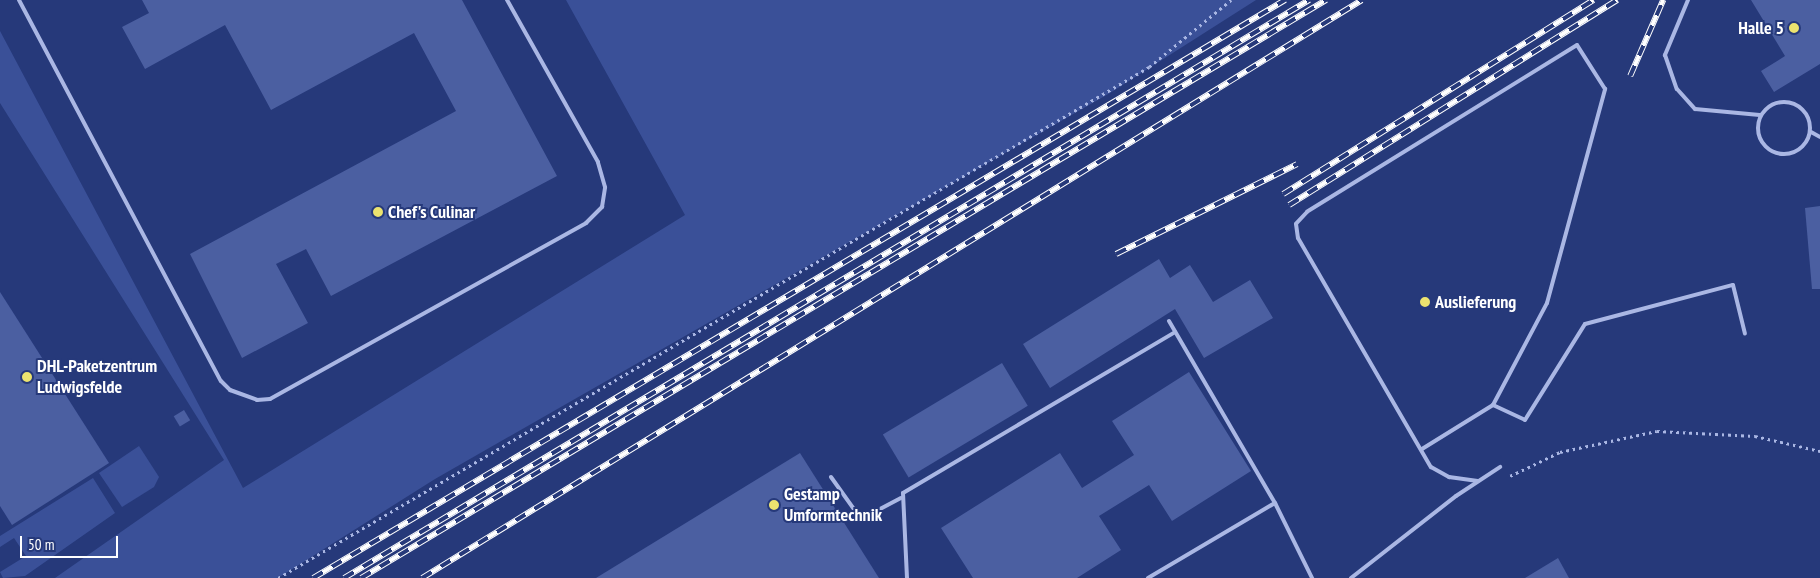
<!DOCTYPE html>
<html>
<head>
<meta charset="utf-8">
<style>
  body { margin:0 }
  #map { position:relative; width:1820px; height:578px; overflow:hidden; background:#26397a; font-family:"PT Sans Narrow",sans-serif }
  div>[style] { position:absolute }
  .green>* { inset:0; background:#3a5098 }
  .building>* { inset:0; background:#4b5fa1; transform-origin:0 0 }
  .path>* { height:2.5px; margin-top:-1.25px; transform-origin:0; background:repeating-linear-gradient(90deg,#aab7e4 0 2.5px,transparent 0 6.5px) }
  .service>* { height:4px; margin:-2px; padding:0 2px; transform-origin:2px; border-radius:2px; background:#aab7e4 }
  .service>.ring { margin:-2px; padding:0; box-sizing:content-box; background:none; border:4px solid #aab7e4; border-radius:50% }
  .rail>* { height:5.5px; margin-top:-2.75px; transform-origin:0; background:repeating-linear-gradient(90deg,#26397a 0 11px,#fff 0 22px); box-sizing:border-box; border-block:1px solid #fff }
  .dots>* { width:14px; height:14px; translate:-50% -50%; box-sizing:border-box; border:2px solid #26397a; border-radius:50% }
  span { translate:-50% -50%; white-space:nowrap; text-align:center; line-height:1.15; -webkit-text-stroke:4px #26397a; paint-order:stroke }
  .poi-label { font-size:18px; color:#fff; font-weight:700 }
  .right { translate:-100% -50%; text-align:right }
  .left { translate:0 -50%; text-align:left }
  .scale { position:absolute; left:20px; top:536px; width:98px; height:22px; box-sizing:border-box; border:2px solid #fff; border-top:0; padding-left:6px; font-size:15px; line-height:18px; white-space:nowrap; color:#fff; -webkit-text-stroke:4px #26397a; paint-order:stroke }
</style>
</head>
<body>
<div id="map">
  <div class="green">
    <div style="clip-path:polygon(566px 0,1256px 0,1110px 93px,435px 479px,278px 578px,55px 578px,224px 460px,0 103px,0 31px,243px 488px,685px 215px)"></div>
    <div style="clip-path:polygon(139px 446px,159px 477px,154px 487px,122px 507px,99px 473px)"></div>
    <div style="clip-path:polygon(93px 478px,115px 513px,25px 576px,3px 578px,0 572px,26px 556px,14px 538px,0 547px,0 536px)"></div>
  </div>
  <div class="building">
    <div style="clip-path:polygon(142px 0,462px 0,557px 176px,331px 296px,306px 249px,276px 264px,308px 323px,242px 358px,190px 254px,456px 111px,414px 33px,271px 110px,225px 25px,145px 69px,122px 27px,149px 13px)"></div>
    <div style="clip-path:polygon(1751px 0,1820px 0,1820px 64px,1774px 92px,1761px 71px,1785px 56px)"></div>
    <div style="clip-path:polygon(1820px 206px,1820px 289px,1812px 289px,1805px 208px)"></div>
    <div style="clip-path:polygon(1159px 259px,1170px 278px,1190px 265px,1213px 302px,1250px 280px,1273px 318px,1204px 358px,1175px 309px,1050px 388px,1023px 344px)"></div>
    <div style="clip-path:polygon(0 292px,109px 463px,12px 525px,0 506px)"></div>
    <div style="left:1002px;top:363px;width:50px;height:139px;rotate:59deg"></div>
    <div style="clip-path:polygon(1189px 372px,1251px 471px,1172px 521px,1149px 485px,1099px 516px,1121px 550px,1077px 578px,973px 578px,941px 528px,1060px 453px,1082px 488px,1134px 455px,1112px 421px)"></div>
    <div style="left:184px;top:410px;width:12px;height:12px;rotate:59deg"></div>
    <div style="clip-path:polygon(800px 453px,879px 578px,596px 578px)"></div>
    <div style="clip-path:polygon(1558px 558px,1569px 578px,1525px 578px)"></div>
  </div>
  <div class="path">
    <div style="left:1510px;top:476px;width:55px;rotate:-25.6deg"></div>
    <div style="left:1560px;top:452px;width:99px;rotate:-12.2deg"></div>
    <div style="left:1657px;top:431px;width:98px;rotate:2.9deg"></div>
    <div style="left:1755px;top:436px;width:67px;rotate:13deg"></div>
    <div style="left:278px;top:578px;width:1010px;rotate:-30.4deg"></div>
    <div style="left:1149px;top:67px;width:106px;rotate:-39.3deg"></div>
  </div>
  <div class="service">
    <div style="left:19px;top:0;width:431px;rotate:62.1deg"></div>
    <div style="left:221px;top:381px;width:13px;rotate:45deg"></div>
    <div style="left:230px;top:390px;width:29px;rotate:20deg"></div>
    <div style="left:257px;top:400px;width:13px;rotate:-4deg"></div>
    <div style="left:270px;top:399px;width:362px;rotate:-29.1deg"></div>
    <div style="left:586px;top:223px;width:23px;rotate:-45deg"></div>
    <div style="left:602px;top:207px;width:20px;rotate:-81deg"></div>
    <div style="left:605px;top:187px;width:26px;rotate:-106deg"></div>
    <div style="left:598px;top:162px;width:186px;rotate:-119.3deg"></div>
    <div style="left:1688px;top:0;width:60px;rotate:112.7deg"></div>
    <div style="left:1665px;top:55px;width:36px;rotate:71deg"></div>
    <div style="left:1677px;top:89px;width:27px;rotate:48deg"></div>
    <div style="left:1695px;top:109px;width:65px;rotate:5.3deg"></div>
    <div class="ring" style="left:1758px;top:102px;width:48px;height:48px"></div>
    <div style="left:1811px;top:132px;width:10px;rotate:29deg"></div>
    <div style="left:1169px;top:321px;width:211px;rotate:59.8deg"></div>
    <div style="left:1275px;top:503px;width:84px;rotate:63.7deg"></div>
    <div style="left:1493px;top:405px;width:35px;rotate:25deg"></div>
    <div style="left:1525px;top:420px;width:113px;rotate:-58deg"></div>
    <div style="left:1585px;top:324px;width:153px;rotate:-14.8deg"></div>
    <div style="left:1733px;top:285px;width:50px;rotate:76.2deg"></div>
    <div style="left:1422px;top:449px;width:84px;rotate:-31.8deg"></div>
    <div style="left:1493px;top:405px;width:115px;rotate:-62.1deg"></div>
    <div style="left:1547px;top:303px;width:222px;rotate:-74.8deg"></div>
    <div style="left:1605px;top:89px;width:52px;rotate:-122.5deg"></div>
    <div style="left:1577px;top:45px;width:317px;rotate:148.3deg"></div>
    <div style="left:1307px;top:212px;width:16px;rotate:133deg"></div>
    <div style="left:1296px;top:224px;width:14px;rotate:82deg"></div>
    <div style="left:1298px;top:238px;width:265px;rotate:59.9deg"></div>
    <div style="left:1431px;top:467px;width:21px;rotate:29deg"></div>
    <div style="left:1449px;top:477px;width:29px;rotate:8deg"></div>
    <div style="left:831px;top:477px;width:52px;rotate:54.5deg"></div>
    <div style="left:861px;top:519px;width:45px;rotate:-27.7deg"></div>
    <div style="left:907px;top:578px;width:85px;rotate:-92.7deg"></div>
    <div style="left:903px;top:493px;width:316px;rotate:-30.6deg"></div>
    <div style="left:1148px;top:578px;width:147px;rotate:-30.6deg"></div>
    <div style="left:1351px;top:578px;width:133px;rotate:-38deg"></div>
    <div style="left:1456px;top:496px;width:53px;rotate:-33.4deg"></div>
  </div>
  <div class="rail">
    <div style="left:1630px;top:76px;width:83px;rotate:-66.5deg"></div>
    <div style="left:1283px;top:194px;width:366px;rotate:-32deg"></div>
    <div style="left:1289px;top:205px;width:387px;rotate:-32deg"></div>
    <div style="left:1116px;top:254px;width:202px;rotate:-26.4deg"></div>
    <div style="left:313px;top:578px;width:1131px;rotate:-30.74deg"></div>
    <div style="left:344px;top:578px;width:1125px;rotate:-30.92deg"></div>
    <div style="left:361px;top:578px;width:1125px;rotate:-30.92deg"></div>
    <div style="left:422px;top:578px;width:1103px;rotate:-31.59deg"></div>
  </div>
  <div class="dots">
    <div style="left:1794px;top:28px;background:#ece36f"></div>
    <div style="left:378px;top:212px;background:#ece36f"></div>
    <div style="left:1425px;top:302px;background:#ece36f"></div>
    <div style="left:27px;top:377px;background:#ece36f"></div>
    <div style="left:774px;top:505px;background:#ece36f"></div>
  </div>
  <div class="poi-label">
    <span class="right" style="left:1784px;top:28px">Halle 5</span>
    <span class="left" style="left:388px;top:212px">Chef's Culinar</span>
    <span class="left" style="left:1435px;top:302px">Auslieferung</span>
    <span class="left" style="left:37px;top:377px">DHL-Paketzentrum<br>Ludwigsfelde</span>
    <span class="left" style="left:784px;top:505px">Gestamp<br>Umformtechnik</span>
  </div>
  <div class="scale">50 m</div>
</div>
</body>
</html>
